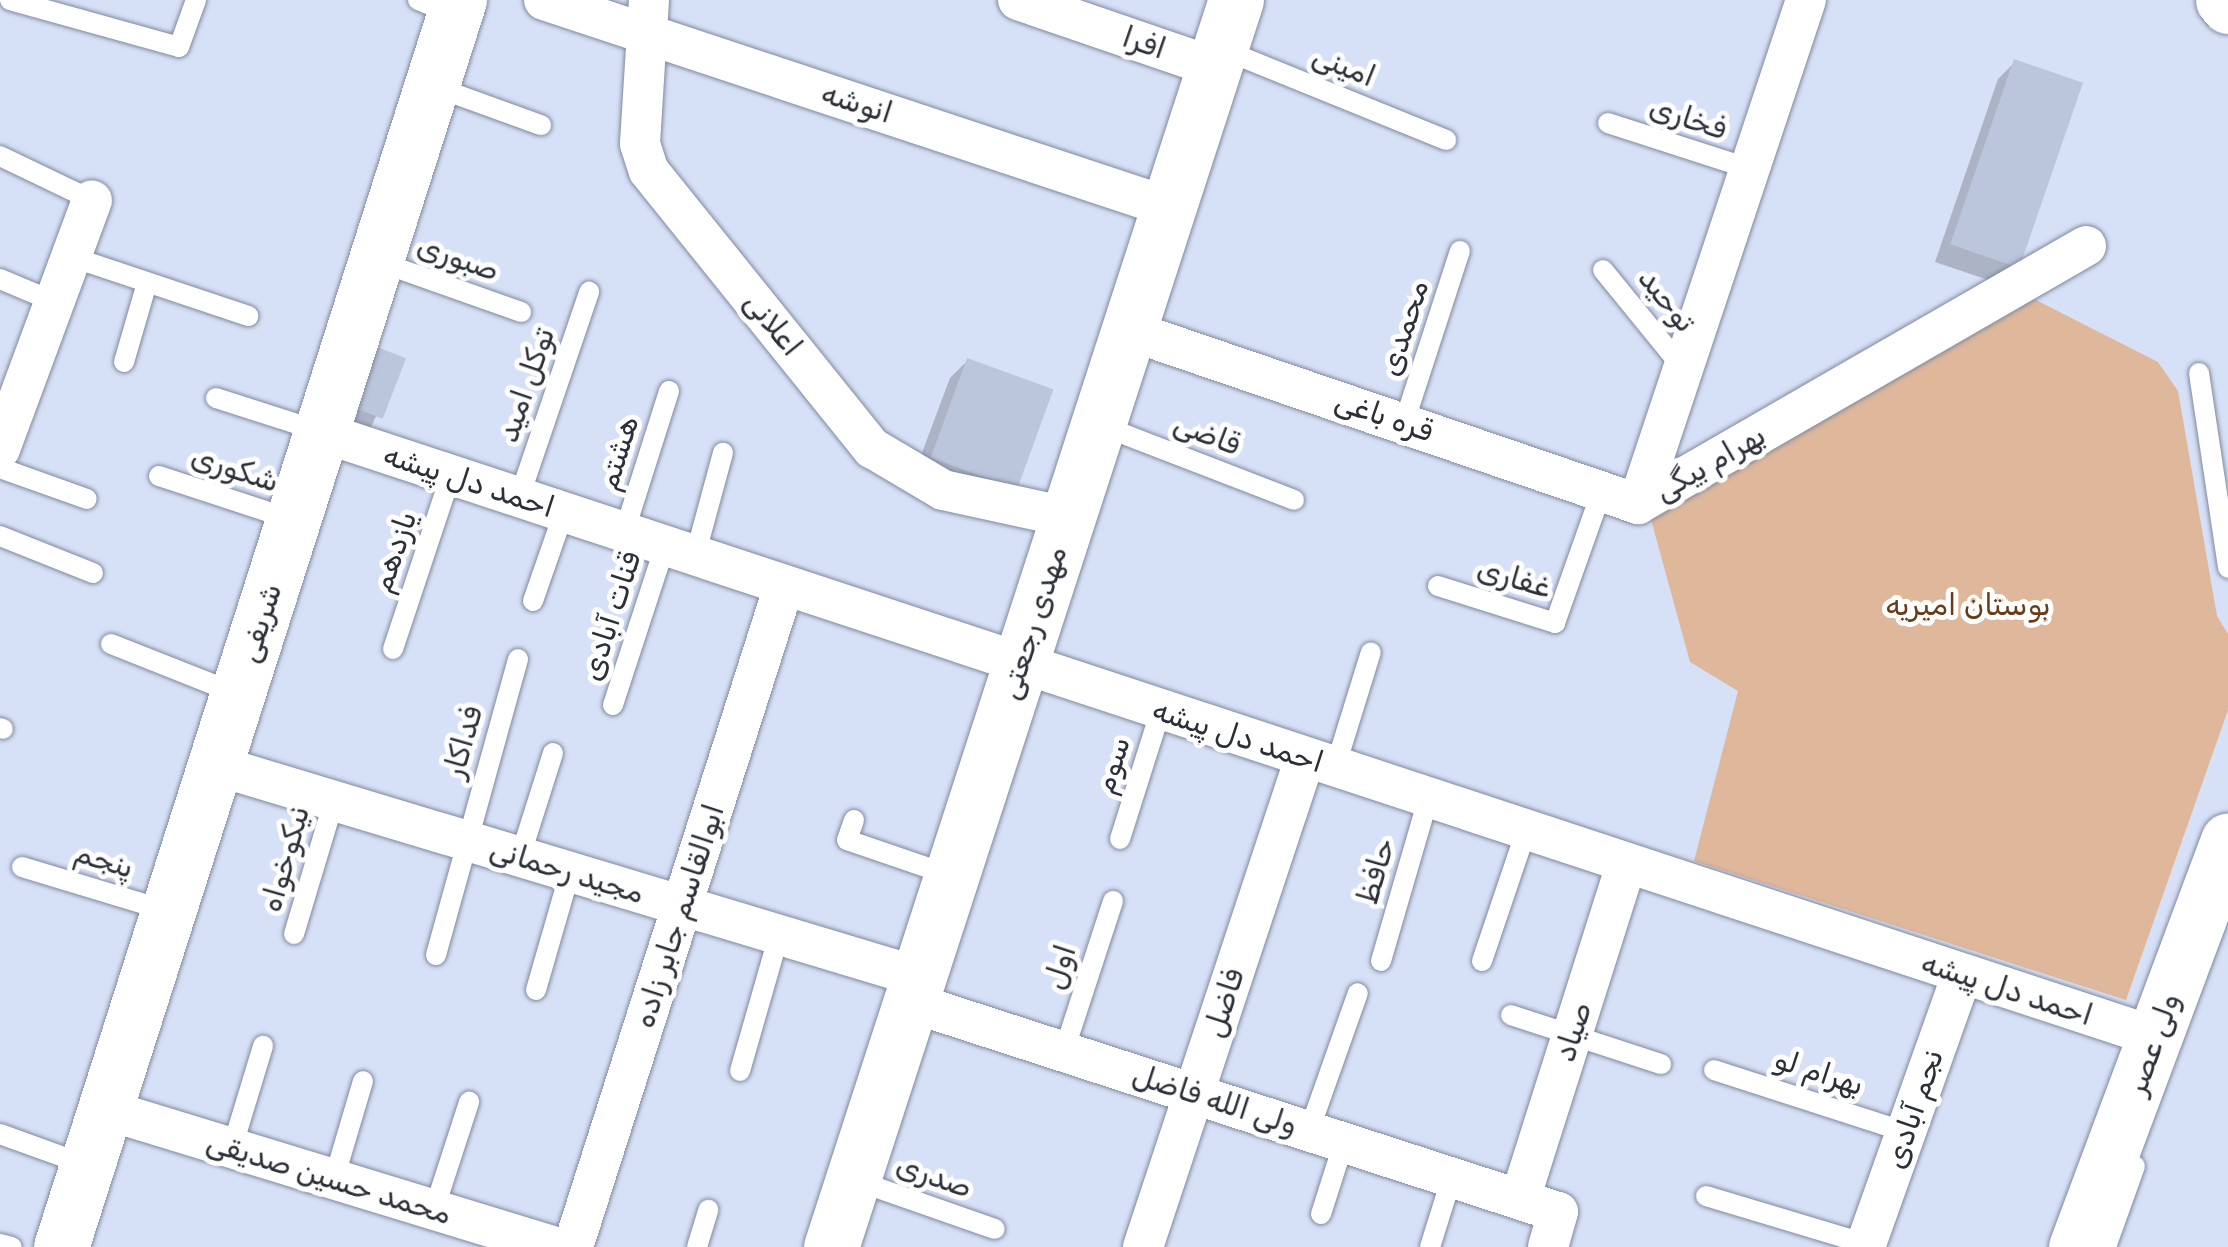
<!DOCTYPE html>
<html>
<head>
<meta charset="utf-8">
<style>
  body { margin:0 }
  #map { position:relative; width:2228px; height:1247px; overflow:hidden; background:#d6e0f7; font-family:Rubik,Vazirmatn,sans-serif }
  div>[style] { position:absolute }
  .green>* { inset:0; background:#dfb79b }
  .shadow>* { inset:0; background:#0003 }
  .building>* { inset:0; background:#bbc5db; transform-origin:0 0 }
  .roads { filter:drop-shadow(0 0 2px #80899e) drop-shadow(0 0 2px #80899e) }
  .lane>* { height:20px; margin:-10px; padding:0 10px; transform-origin:10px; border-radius:10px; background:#fff }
  .street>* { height:40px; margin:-20px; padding:0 20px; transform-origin:20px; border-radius:20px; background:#fff }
  .secondary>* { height:55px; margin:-27.5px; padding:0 27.5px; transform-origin:27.5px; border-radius:27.5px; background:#fff }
  .primary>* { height:55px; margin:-27.5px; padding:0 27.5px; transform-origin:27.5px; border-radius:27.5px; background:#fff }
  span { translate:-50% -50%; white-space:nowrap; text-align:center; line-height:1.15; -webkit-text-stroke:10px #fff; paint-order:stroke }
  .street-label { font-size:30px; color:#2b2f37 }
  .park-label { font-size:30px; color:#6a3b17 }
</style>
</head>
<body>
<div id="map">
  <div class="green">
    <div style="clip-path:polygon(2024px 294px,2158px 362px,2178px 391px,2217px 616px,2228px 634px,2228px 710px,2126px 1000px,1694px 861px,1738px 691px,1690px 662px,1647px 505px)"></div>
  </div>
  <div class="shadow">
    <div style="clip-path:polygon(2015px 62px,2017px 267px,2000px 284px,1935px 262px,1998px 79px)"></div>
    <div style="clip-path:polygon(403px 359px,370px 429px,332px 415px)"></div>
    <div style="clip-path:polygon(967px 361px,1013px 488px,914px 474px,950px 378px)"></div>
  </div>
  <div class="building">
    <div style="left:2014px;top:59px;width:73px;height:196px;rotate:19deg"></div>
    <div style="left:364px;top:342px;width:45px;height:65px;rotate:21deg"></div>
    <div style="left:967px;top:358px;width:92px;height:106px;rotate:20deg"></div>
  </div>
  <div class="roads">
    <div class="lane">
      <div style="left:10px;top:0;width:175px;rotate:15.5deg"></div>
      <div style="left:179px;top:47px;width:50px;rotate:-70.1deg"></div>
      <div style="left:418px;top:0;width:38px;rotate:22deg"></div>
      <div style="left:1222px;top:49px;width:242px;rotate:22.1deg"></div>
      <div style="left:433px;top:86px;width:115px;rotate:19.9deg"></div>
      <div style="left:1608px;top:123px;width:149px;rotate:17.9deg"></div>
      <div style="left:0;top:156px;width:102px;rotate:25.6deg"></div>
      <div style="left:72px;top:257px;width:186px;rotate:18.5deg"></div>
      <div style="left:377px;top:261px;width:153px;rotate:19.5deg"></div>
      <div style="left:1603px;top:270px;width:127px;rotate:50.8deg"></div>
      <div style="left:0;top:279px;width:60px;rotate:22.7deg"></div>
      <div style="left:124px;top:362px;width:82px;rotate:-73.8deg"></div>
      <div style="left:2199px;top:373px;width:197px;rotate:81.5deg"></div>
      <div style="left:216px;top:398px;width:108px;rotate:17.8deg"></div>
      <div style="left:1404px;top:423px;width:181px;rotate:-72deg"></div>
      <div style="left:1100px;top:425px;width:208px;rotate:21.1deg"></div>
      <div style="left:0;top:468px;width:92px;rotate:19.6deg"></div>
      <div style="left:159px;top:476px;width:138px;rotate:18.2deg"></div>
      <div style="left:519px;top:498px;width:218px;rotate:-71.2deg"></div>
      <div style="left:624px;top:533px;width:149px;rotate:-72.4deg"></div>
      <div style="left:0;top:536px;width:100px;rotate:21.7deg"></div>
      <div style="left:695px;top:556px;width:107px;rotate:-74.8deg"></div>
      <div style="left:1438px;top:586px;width:123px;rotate:17.5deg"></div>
      <div style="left:1555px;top:623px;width:141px;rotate:-70.5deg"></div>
      <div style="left:533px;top:601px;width:94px;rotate:-70.8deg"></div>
      <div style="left:111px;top:644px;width:133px;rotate:21.6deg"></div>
      <div style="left:393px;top:649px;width:183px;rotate:-71.6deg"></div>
      <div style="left:613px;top:705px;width:167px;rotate:-71.9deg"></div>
      <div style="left:0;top:728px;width:3px;rotate:18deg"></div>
      <div style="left:1335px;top:768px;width:121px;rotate:-72.8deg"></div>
      <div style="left:854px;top:820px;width:21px;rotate:109deg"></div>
      <div style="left:847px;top:840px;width:108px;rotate:18.9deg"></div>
      <div style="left:1120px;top:839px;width:135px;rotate:-72.4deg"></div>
      <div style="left:520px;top:857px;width:109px;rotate:-72.4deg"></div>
      <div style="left:22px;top:867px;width:152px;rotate:16.8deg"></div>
      <div style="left:294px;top:934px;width:139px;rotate:-73.3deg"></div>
      <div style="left:436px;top:955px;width:307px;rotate:-74.5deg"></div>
      <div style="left:1381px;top:961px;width:169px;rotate:-73.8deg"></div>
      <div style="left:1482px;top:961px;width:137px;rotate:-71.3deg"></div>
      <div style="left:536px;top:990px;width:123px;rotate:-73.9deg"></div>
      <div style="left:1511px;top:1015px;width:158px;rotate:18.1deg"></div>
      <div style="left:1064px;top:1051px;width:158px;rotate:-71.9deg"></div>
      <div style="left:1714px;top:1070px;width:202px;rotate:17.9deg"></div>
      <div style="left:740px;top:1071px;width:141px;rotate:-74deg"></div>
      <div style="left:1309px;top:1131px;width:146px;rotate:-70.5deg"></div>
      <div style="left:0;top:1134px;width:88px;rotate:19.9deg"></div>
      <div style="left:232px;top:1148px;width:107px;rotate:-73.1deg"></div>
      <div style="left:334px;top:1179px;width:102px;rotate:-73.5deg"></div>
      <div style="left:855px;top:1180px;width:148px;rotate:19.3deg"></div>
      <div style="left:1706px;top:1196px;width:167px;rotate:16.7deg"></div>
      <div style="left:434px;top:1210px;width:114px;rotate:-72deg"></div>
      <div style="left:1321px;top:1214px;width:76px;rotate:-72.3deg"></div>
      <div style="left:0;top:1244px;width:12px;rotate:14deg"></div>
      <div style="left:697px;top:1247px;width:39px;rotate:-73deg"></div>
      <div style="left:1430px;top:1247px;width:73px;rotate:-72.6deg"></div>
      <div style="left:2106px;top:1247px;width:86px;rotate:-70.3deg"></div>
    </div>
    <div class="street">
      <div style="left:544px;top:0;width:657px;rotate:18.35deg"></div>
      <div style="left:649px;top:0;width:144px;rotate:93.6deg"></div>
      <div style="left:640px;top:144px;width:28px;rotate:72deg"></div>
      <div style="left:649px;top:171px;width:356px;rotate:51.2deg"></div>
      <div style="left:872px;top:448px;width:82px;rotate:30.6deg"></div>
      <div style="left:943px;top:490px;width:127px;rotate:12.3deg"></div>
      <div style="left:1018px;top:0;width:207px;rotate:18.9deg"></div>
      <div style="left:1128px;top:330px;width:539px;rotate:18.84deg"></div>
      <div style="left:321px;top:432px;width:1932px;rotate:18.25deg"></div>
      <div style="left:0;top:449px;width:265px;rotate:-69.7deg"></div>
      <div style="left:1638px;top:504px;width:531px;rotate:-71.57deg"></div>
      <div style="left:1638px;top:504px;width:517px;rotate:-29.94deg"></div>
      <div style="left:215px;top:765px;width:735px;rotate:16.76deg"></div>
      <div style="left:910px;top:1002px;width:681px;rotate:17.96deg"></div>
      <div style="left:1558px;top:1212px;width:36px;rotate:106deg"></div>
      <div style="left:104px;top:1109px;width:471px;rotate:17deg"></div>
      <div style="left:1520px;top:1199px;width:351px;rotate:-72.4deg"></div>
      <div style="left:573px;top:1247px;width:694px;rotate:-72.3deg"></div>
      <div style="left:1143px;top:1247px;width:515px;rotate:-71.67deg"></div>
      <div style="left:1865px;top:1247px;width:289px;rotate:-70.4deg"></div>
    </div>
    <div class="secondary">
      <div style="left:61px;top:1247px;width:1309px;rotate:-72.3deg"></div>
      <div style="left:831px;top:1247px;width:1311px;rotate:-72.01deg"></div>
    </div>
    <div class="primary">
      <div style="left:2223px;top:0;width:8px;rotate:50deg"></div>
      <div style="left:2076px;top:1247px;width:434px;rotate:-69.5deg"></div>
    </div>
  </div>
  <div class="street-label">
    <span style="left:1144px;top:43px;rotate:19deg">افرا</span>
    <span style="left:1344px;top:66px;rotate:22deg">امینی</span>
    <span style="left:857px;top:103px;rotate:18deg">انوشه</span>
    <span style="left:1688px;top:118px;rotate:18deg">فخاری</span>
    <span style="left:458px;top:258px;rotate:19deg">صبوری</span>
    <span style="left:1667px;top:300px;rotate:51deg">توحید</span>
    <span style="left:773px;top:324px;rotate:51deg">اعلانی</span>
    <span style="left:1404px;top:328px;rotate:-72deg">محمدی</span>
    <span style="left:526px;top:385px;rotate:-71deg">توکل امید</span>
    <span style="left:1384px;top:416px;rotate:19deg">قره باغی</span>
    <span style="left:1207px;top:434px;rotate:21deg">قاضی</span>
    <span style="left:618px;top:453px;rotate:-73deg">هشتم</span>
    <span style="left:1710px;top:463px;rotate:-30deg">بهرام بیگی</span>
    <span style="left:235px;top:469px;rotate:18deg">شکوری</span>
    <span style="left:469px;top:481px;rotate:18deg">احمد دل پیشه</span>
    <span style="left:394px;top:552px;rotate:-71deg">یازدهم</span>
    <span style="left:1514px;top:578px;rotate:16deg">غفاری</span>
    <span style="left:611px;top:616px;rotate:-72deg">قنات آبادی</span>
    <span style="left:260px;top:623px;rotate:-72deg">شریفی</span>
    <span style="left:1033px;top:623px;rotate:-72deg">مهدی رجعتی</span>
    <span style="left:1238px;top:736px;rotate:18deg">احمد دل پیشه</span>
    <span style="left:463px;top:742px;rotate:-74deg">فداکار</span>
    <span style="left:1112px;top:765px;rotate:-72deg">سوم</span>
    <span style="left:285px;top:859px;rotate:-74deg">نیکوخواه</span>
    <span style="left:104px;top:860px;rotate:17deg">پنجم</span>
    <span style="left:567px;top:871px;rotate:17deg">مجید رحمانی</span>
    <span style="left:1376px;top:871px;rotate:-74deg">حافظ</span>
    <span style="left:679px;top:916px;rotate:-72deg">ابوالقاسم جابر زاده</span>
    <span style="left:1060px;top:967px;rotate:-72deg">اول</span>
    <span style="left:2007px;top:989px;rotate:18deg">احمد دل پیشه</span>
    <span style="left:1224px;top:1003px;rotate:-72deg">فاضل</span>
    <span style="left:1573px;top:1032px;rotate:-72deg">صیاد</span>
    <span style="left:2153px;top:1044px;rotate:-70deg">ولی عصر</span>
    <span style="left:1819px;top:1072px;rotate:18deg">بهرام لو</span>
    <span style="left:1215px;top:1100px;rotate:18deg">ولی الله فاضل</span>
    <span style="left:1914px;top:1109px;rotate:-71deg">نجم آبادی</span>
    <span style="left:934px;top:1176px;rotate:19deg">صدری</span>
    <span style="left:329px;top:1178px;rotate:17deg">محمد حسین صدیقی</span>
  </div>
  <div class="park-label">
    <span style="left:1968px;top:605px">بوستان امیریه</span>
  </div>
</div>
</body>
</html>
